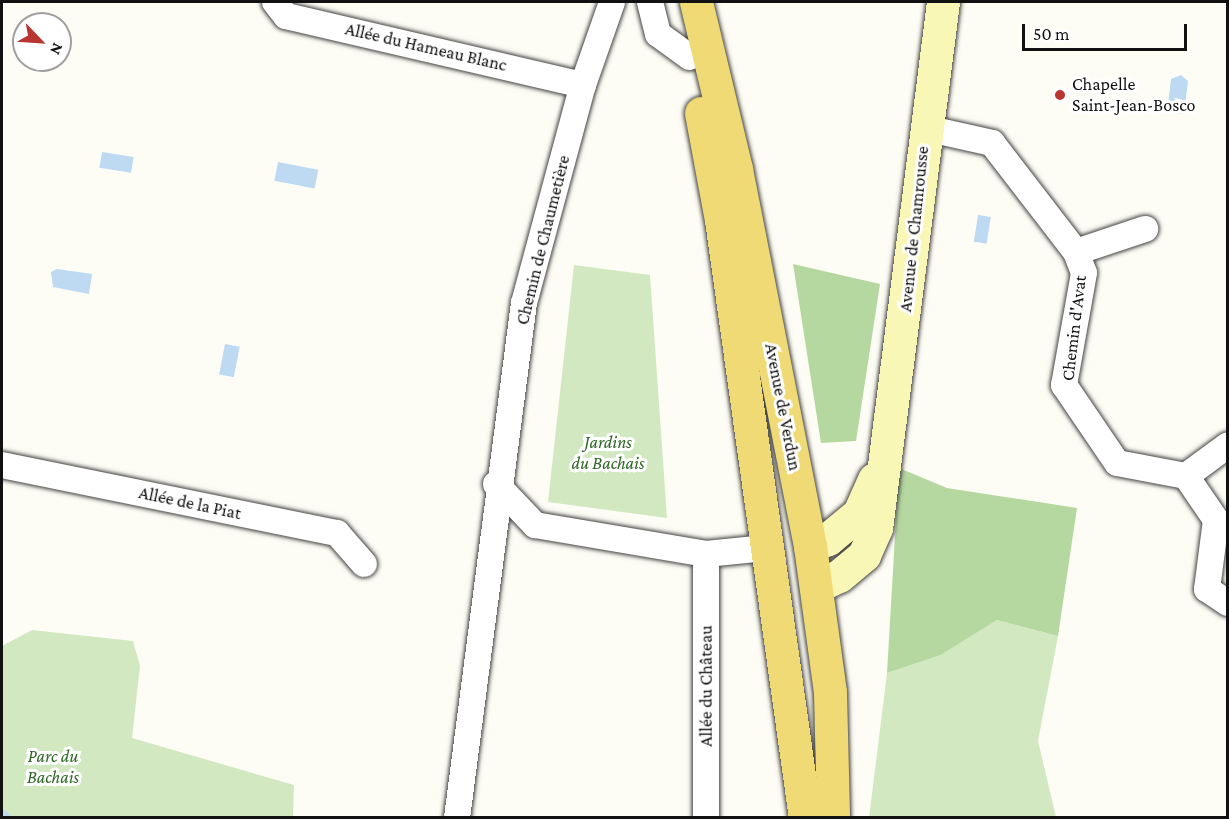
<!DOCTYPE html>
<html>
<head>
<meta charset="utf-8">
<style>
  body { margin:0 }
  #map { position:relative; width:1229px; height:819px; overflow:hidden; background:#fefdf5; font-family:"Crimson Pro",serif }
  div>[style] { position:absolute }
  .green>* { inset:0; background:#d2e8c0 }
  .forest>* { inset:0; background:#b5d7a0 }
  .water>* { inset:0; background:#bddaf2; transform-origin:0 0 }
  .stream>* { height:7px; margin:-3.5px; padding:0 3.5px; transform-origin:3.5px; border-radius:3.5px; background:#bddaf2 }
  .roads { filter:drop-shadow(0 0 2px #444) drop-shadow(0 0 2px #444) }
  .street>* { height:26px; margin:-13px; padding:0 13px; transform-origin:13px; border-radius:13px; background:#fff }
  .secondary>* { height:33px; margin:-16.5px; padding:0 16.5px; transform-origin:16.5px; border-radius:16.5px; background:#f9f7b5 }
  .primary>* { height:33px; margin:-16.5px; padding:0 16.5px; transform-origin:16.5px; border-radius:16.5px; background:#efda75 }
  .dots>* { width:16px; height:16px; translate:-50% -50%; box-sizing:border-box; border:3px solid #fff; border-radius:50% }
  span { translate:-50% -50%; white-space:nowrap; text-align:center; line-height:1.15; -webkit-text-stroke:6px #fff; paint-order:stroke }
  .street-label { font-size:18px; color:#111 }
  .poi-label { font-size:18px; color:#111 }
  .left { translate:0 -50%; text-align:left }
  .park-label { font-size:18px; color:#2d6524; font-style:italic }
  .frame { position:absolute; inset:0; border:3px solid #111; pointer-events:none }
  .north { position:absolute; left:12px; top:12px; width:60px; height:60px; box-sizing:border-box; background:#fff; border:2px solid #a0a0a0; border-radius:50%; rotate:115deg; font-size:16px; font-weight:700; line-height:24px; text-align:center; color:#111 }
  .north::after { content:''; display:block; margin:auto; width:21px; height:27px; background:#b83531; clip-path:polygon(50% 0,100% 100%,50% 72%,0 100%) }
  .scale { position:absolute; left:1022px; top:24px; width:165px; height:27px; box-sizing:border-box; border:3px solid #111; border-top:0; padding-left:8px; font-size:18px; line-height:21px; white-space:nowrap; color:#111; -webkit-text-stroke:4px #fff; paint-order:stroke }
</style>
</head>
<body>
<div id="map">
  <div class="green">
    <div style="clip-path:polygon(574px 265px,650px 275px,667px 518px,548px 502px)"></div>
    <div style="clip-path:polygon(997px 620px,1058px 636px,1038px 741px,1056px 817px,869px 818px,887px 673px,941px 655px)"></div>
    <div style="clip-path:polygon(32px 630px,133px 641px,140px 666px,132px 738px,294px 785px,293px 817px,2px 817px,2px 646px)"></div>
  </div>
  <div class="forest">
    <div style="clip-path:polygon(793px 264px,880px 284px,856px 441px,821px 443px)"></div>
    <div style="clip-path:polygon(899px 468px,947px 488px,1077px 508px,1058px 636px,997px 620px,941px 655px,887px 673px)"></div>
  </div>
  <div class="water">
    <div style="clip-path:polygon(1181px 75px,1188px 81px,1184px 114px,1167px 112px,1171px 79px)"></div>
    <div style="left:102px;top:152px;width:32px;height:16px;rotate:9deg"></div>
    <div style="left:278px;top:162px;width:41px;height:19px;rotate:11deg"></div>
    <div style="left:978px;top:215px;width:13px;height:27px;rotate:9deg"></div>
    <div style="clip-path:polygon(57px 269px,92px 274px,89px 294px,53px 287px,51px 272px)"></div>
    <div style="left:225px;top:344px;width:15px;height:31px;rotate:11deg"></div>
  </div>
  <div class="stream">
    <div style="left:2px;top:812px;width:8px;rotate:45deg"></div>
  </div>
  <div class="roads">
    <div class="street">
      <div style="left:275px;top:2px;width:18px;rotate:52deg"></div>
      <div style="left:286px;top:16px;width:305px;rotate:13.1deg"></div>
      <div style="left:650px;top:2px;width:33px;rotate:76deg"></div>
      <div style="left:658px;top:34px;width:39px;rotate:36deg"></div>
      <div style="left:925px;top:128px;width:69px;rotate:12.6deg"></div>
      <div style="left:992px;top:143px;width:138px;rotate:52.4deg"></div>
      <div style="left:1076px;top:252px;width:22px;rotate:69deg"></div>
      <div style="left:1084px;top:273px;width:114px;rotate:100.1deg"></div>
      <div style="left:1064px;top:385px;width:94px;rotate:55.8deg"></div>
      <div style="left:1117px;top:463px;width:70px;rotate:10.7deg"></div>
      <div style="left:1186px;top:476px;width:52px;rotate:-36.4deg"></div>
      <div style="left:1076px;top:252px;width:73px;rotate:-18.4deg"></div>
      <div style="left:2px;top:465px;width:342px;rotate:11.5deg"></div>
      <div style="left:337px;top:533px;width:41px;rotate:48.9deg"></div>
      <div style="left:1186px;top:476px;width:53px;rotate:55.7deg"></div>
      <div style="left:1216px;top:520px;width:70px;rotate:97.4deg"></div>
      <div style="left:1207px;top:589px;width:25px;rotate:34deg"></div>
      <div style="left:496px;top:484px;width:57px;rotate:46.4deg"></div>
      <div style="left:535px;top:525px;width:173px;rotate:9.6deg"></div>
      <div style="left:706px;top:554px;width:60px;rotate:-5.7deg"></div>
      <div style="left:457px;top:818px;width:519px;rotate:-82.59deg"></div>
      <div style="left:524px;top:303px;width:226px;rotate:-74.9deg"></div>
      <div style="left:583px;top:85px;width:88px;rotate:-70.7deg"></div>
      <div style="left:706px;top:818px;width:264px;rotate:-90deg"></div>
    </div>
    <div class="secondary">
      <div style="left:810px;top:546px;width:19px;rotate:-21deg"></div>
      <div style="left:828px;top:539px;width:40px;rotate:-40deg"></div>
      <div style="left:859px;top:513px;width:37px;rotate:-66deg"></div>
      <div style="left:816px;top:587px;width:25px;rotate:-26deg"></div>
      <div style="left:839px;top:576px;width:33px;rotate:-40deg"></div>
      <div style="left:864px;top:555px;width:30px;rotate:-66deg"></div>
      <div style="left:876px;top:528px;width:530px;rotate:-82.74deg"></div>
    </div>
    <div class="primary">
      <div style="left:696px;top:2px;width:172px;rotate:76.5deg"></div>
      <div style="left:736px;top:169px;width:384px;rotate:78.9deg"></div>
      <div style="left:810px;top:546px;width:147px;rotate:82.2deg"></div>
      <div style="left:830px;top:692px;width:126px;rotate:88.6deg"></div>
      <div style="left:701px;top:113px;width:109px;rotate:79.4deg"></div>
      <div style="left:721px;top:220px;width:604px;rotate:82deg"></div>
    </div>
  </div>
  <div class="dots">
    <div style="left:1060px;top:95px;background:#b83531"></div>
  </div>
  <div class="street-label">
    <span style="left:426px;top:47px;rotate:13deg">Allée du Hameau Blanc</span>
    <span style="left:914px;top:229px;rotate:-84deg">Avenue de Chamrousse</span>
    <span style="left:543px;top:240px;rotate:-76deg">Chemin de Chaumetière</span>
    <span style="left:1074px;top:328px;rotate:-83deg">Chemin d'Avat</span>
    <span style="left:783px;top:407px;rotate:79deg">Avenue de Verdun</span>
    <span style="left:190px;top:503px;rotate:12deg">Allée de la Piat</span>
    <span style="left:706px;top:686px;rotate:-90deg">Allée du Château</span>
  </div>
  <div class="poi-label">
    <span class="left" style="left:1072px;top:95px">Chapelle<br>Saint-Jean-Bosco</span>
  </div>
  <div class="park-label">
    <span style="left:608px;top:453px">Jardins<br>du Bachais</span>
    <span style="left:53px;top:767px">Parc du<br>Bachais</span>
  </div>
  <div class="frame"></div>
  <div class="north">N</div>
  <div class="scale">50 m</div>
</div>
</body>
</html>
